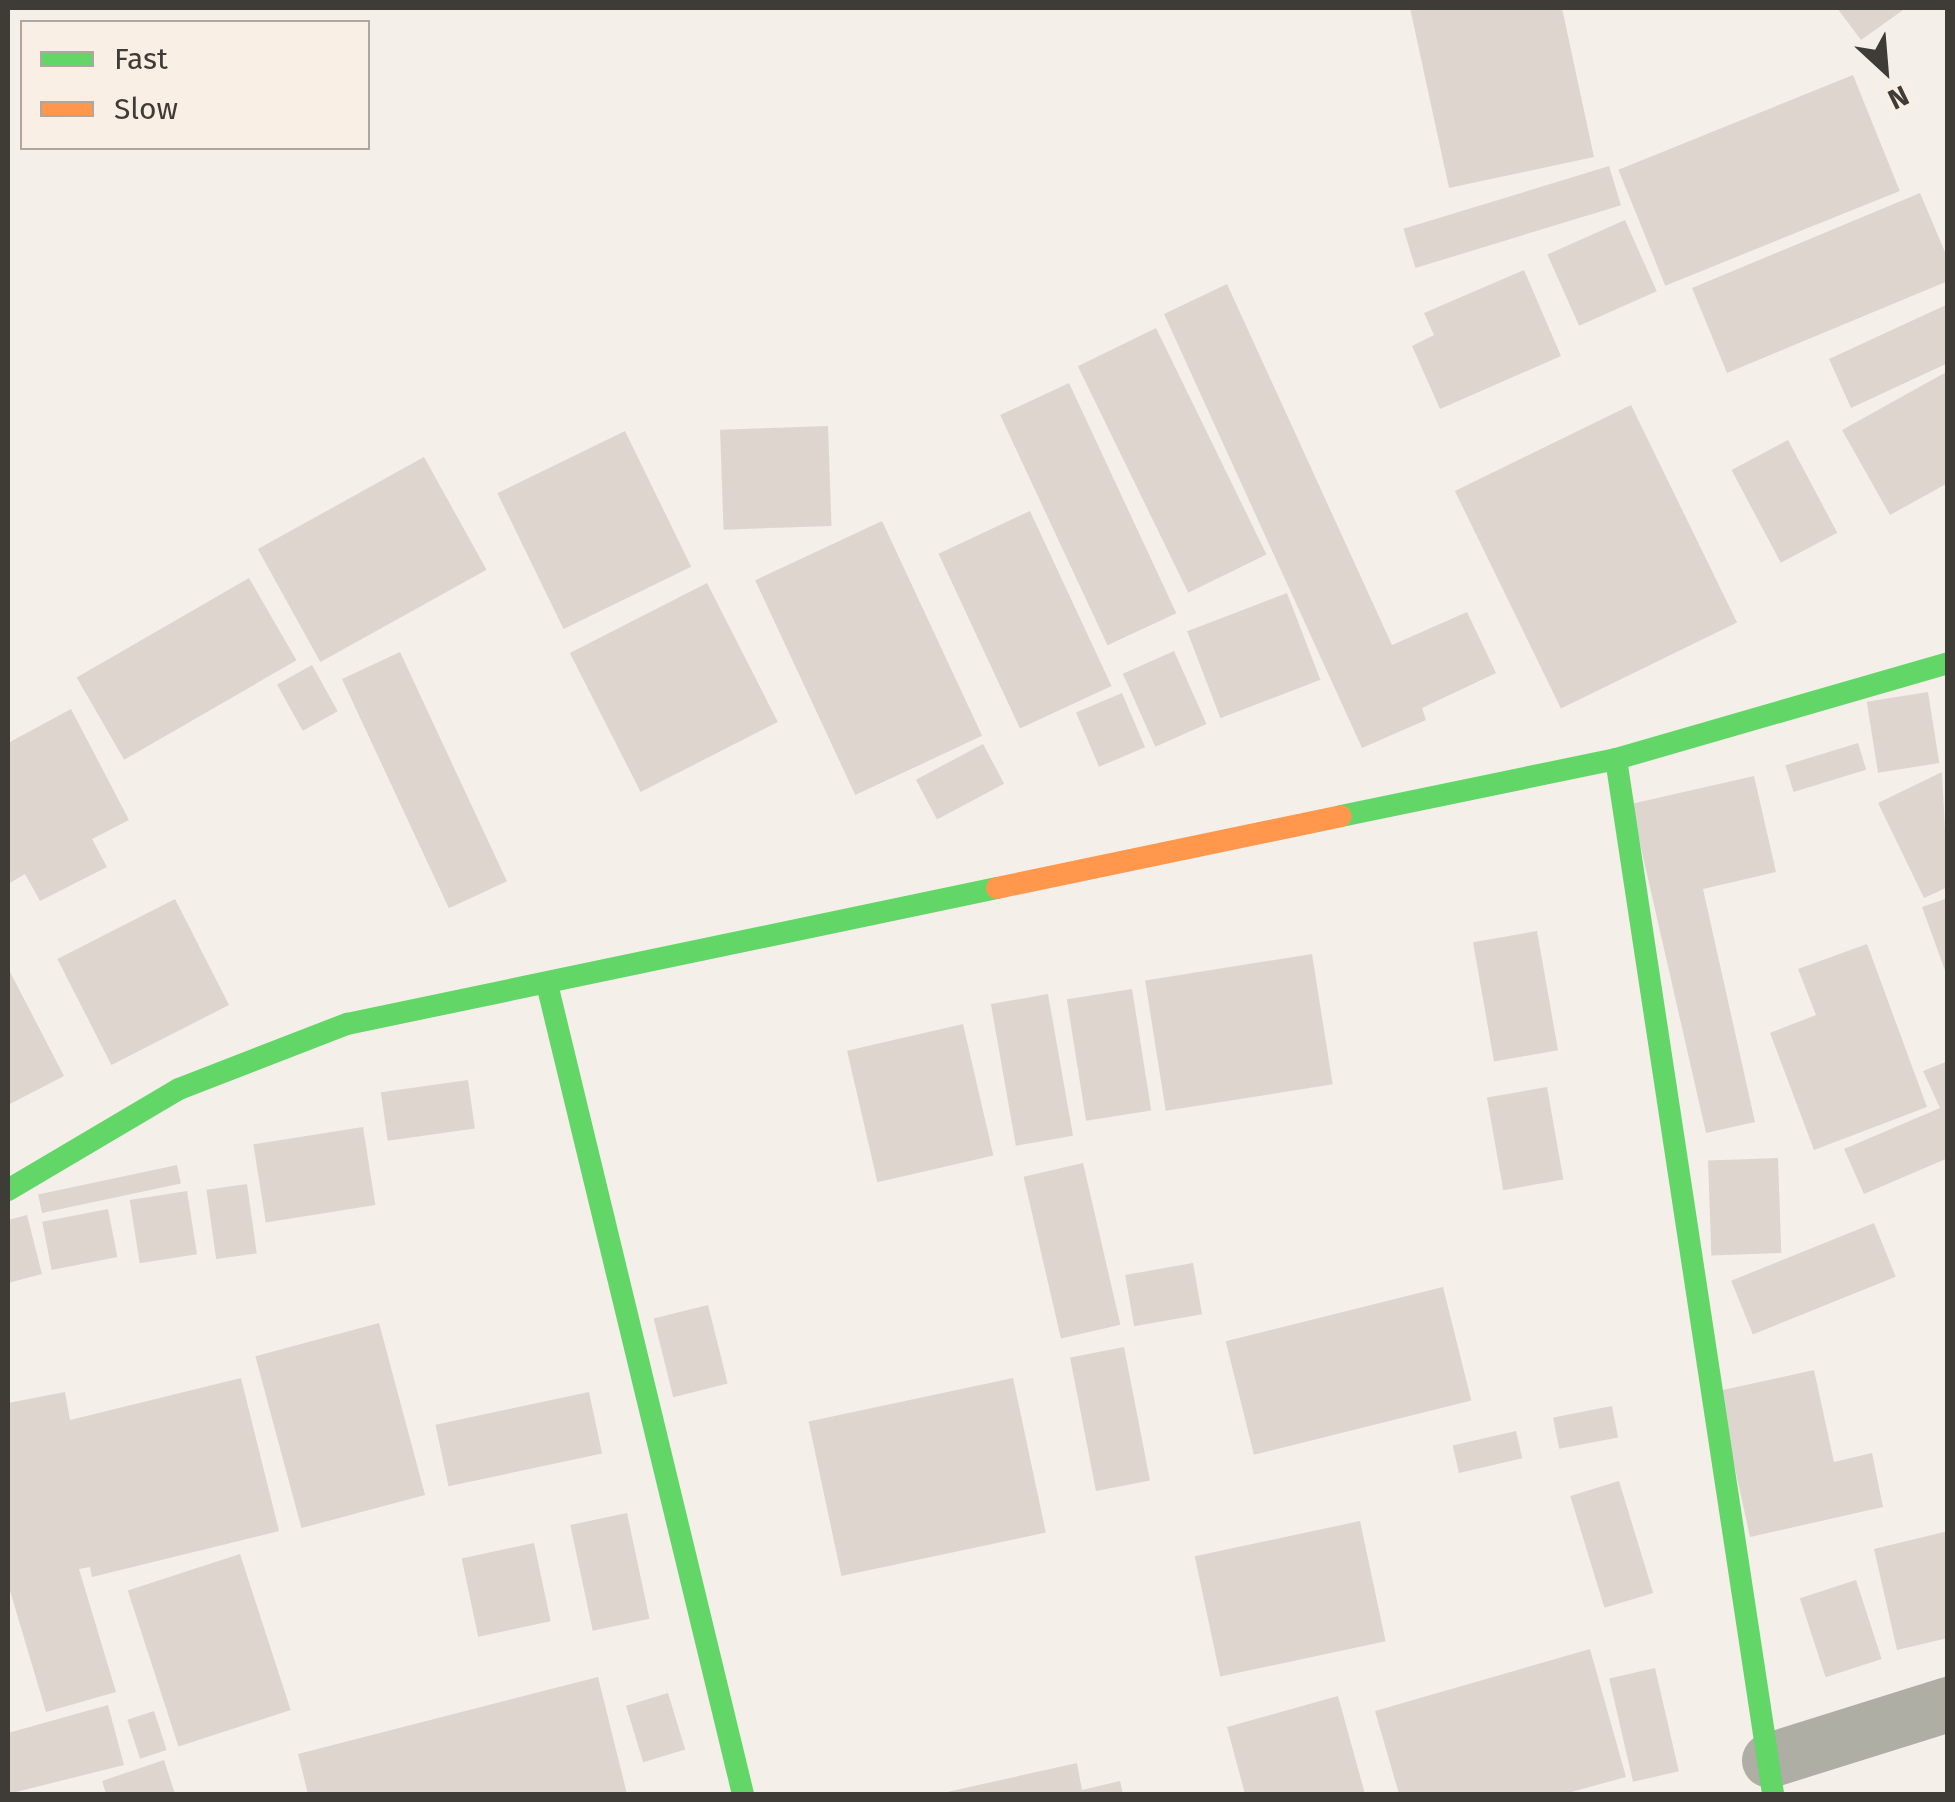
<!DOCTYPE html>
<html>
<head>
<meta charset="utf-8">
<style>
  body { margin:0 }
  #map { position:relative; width:1955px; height:1802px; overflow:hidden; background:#f4efe9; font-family:"Fira Sans",sans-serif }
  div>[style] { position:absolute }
  .building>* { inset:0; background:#dfd5cf; transform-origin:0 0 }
  .street>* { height:55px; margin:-27.5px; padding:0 27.5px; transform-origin:27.5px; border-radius:27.5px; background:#aeaea5 }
  .fast>* { height:22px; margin:-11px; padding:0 11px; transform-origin:11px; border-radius:11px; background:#63d668 }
  .slow>* { height:22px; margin:-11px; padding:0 11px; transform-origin:11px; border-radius:11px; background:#ff974d }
  span { translate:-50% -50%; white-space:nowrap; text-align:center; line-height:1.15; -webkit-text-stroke:8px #f9efe4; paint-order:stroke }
  .frame { position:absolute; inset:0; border:10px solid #3f3b37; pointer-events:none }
  .legend { position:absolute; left:20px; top:20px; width:350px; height:130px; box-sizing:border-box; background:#f9efe4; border:2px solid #afa79f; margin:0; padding:12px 18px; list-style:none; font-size:30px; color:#3f3b37 }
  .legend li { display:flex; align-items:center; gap:20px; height:50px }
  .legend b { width:50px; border:2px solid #afa79f }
  .north { position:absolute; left:1835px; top:20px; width:100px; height:100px; -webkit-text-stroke:8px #f9efe4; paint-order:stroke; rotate:154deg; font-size:28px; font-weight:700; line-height:40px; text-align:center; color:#3f3b37 }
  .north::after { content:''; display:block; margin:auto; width:35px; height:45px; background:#3f3b37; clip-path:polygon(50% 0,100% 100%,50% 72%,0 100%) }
</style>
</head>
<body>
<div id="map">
  <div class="building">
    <div style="clip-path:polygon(1410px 8px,1562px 8px,1594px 157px,1449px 188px)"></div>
    <div style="clip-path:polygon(1837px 8px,1906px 8px,1861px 40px)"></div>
    <div style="left:1853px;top:75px;width:125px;height:253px;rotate:68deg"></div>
    <div style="left:1609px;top:166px;width:41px;height:215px;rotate:73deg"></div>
    <div style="clip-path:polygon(1920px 193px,1948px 259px,1948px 281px,1727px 373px,1692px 288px)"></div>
    <div style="left:1625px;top:220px;width:78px;height:85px;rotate:66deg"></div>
    <div style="clip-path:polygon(1524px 270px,1561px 356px,1440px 409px,1412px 346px,1434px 335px,1424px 313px)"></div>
    <div style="clip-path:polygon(1227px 284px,1392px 645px,1467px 612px,1496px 673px,1422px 708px,1426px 720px,1362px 748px,1164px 314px)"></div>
    <div style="clip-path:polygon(1948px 304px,1948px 363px,1851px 408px,1829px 359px)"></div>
    <div style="left:1156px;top:328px;width:252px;height:87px;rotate:64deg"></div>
    <div style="clip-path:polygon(1948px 371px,1948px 483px,1890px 515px,1842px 430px)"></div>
    <div style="left:1069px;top:383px;width:254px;height:76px;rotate:65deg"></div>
    <div style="left:1631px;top:405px;width:242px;height:196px;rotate:64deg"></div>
    <div style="left:828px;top:426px;width:100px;height:108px;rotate:88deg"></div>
    <div style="left:625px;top:431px;width:151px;height:142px;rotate:64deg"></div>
    <div style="left:1788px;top:440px;width:105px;height:64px;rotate:62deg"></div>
    <div style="left:424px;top:457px;width:129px;height:190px;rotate:61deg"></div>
    <div style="left:1030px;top:511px;width:193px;height:101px;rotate:65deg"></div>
    <div style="left:882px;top:521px;width:237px;height:140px;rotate:65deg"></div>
    <div style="left:249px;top:578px;width:95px;height:199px;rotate:60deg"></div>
    <div style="left:707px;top:583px;width:156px;height:154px;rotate:63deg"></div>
    <div style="left:1287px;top:593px;width:93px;height:107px;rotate:69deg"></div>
    <div style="left:1174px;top:651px;width:80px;height:56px;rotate:66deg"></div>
    <div style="left:400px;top:652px;width:253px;height:64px;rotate:65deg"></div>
    <div style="left:312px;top:665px;width:53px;height:40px;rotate:61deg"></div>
    <div style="left:1928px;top:692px;width:72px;height:62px;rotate:81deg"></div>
    <div style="left:1122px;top:693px;width:59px;height:50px;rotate:67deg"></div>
    <div style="clip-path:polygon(71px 709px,129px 820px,92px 839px,107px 867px,40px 901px,25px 874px,8px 884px,8px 743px)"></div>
    <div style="left:1858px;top:743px;width:28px;height:76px;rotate:73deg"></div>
    <div style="left:983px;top:744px;width:45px;height:76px;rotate:62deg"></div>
    <div style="clip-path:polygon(1942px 772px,1948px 887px,1924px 898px,1878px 803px)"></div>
    <div style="clip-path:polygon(1754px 776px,1776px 872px,1703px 889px,1755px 1122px,1706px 1133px,1631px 804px)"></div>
    <div style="clip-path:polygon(1948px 898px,1948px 976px,1947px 976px,1922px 907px)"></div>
    <div style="left:175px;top:899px;width:119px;height:132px;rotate:63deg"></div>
    <div style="left:1537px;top:931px;width:121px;height:65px;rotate:80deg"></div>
    <div style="clip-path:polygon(1867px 944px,1927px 1107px,1814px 1150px,1770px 1033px,1816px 1015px,1798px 969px)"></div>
    <div style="left:1312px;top:954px;width:132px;height:169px;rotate:81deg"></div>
    <div style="clip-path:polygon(8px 968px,64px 1076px,8px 1105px)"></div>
    <div style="left:1132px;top:989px;width:123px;height:66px;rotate:81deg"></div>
    <div style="left:1048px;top:994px;width:144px;height:58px;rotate:80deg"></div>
    <div style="left:963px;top:1024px;width:135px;height:119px;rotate:77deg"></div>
    <div style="clip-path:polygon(1948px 1061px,1948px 1158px,1864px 1194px,1844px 1149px,1940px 1108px,1923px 1071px)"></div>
    <div style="left:468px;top:1080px;width:49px;height:88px;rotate:82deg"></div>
    <div style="left:1547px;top:1087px;width:94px;height:61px;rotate:80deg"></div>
    <div style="left:363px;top:1127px;width:79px;height:111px;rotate:81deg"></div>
    <div style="left:1778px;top:1158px;width:95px;height:70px;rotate:88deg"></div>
    <div style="left:1083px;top:1163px;width:166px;height:61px;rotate:77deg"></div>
    <div style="left:177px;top:1165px;width:19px;height:142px;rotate:78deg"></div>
    <div style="left:247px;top:1184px;width:70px;height:41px;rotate:82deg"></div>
    <div style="left:187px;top:1191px;width:64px;height:58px;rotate:81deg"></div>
    <div style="left:108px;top:1209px;width:49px;height:67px;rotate:79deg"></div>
    <div style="clip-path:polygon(27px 1215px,42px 1274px,8px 1283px,8px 1220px)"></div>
    <div style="left:1874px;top:1223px;width:58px;height:154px;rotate:68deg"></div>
    <div style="left:1193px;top:1263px;width:52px;height:69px;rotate:80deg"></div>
    <div style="left:1443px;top:1287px;width:117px;height:224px;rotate:76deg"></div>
    <div style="left:708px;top:1305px;width:81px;height:56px;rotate:76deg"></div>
    <div style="left:379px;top:1323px;width:178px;height:128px;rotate:75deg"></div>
    <div style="left:1124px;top:1347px;width:136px;height:55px;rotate:79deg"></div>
    <div style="clip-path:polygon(1814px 1370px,1834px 1462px,1872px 1453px,1883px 1507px,1750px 1537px,1718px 1391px)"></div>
    <div style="clip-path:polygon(241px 1378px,279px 1531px,92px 1577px,90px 1567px,79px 1569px,116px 1692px,46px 1712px,8px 1584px,8px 1403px,65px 1392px,70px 1420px)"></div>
    <div style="left:1013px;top:1378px;width:158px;height:209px;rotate:78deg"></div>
    <div style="left:589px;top:1392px;width:63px;height:157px;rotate:78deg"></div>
    <div style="left:1612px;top:1406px;width:32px;height:60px;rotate:79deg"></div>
    <div style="left:1516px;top:1431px;width:28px;height:65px;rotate:77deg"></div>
    <div style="left:1619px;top:1481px;width:117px;height:51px;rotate:73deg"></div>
    <div style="left:627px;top:1513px;width:108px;height:58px;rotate:78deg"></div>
    <div style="left:1360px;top:1521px;width:123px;height:169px;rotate:78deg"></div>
    <div style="clip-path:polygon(1948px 1531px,1948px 1638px,1897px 1650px,1874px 1549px)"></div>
    <div style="left:534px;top:1543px;width:80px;height:74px;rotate:78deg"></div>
    <div style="left:240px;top:1554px;width:164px;height:118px;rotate:72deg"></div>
    <div style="left:1856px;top:1580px;width:83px;height:59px;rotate:72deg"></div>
    <div style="clip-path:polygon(1590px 1649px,1626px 1777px,1564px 1794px,1399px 1794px,1375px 1711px)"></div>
    <div style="left:1655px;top:1668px;width:106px;height:47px;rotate:77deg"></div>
    <div style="clip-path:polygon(598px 1677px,627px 1794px,308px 1794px,298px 1754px)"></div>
    <div style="left:668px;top:1693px;width:59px;height:44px;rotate:73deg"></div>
    <div style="clip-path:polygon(1338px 1696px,1365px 1794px,1245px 1794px,1227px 1727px)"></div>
    <div style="clip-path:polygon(108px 1705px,124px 1765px,8px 1794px,8px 1733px)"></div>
    <div style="left:154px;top:1711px;width:41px;height:28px;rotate:72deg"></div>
    <div style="clip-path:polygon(164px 1760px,175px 1794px,106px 1794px,102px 1781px)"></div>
    <div style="clip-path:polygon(1077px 1763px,1082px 1790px,1120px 1781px,1123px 1794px,938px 1794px)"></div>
  </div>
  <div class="street">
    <div style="left:1769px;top:1760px;width:188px;rotate:-17.4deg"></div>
  </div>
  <div class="fast">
    <div style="left:1616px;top:759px;width:1047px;rotate:81.37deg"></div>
    <div style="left:1341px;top:816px;width:281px;rotate:-11.7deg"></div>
    <div style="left:1616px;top:759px;width:346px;rotate:-16.1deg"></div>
    <div style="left:547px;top:984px;width:833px;rotate:76.4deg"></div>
    <div style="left:8px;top:1190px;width:199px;rotate:-30.6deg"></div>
    <div style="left:179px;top:1089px;width:180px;rotate:-21.2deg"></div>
    <div style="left:347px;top:1024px;width:664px;rotate:-11.82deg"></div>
  </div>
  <div class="slow">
    <div style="left:997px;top:888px;width:351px;rotate:-11.8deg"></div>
  </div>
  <div class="frame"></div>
  <ul class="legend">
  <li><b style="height:12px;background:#63d668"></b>Fast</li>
  <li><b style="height:12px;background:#ff974d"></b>Slow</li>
  </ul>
  <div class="north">N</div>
</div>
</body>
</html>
